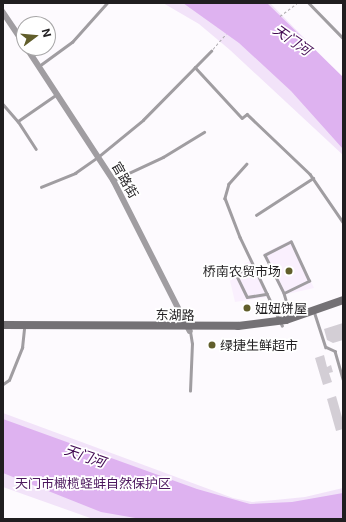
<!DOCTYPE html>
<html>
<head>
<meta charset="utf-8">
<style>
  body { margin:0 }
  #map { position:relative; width:346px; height:522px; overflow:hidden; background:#fdfafe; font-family:Inter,"Noto Sans SC",sans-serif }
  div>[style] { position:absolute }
  .built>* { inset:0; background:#faf0fe }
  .green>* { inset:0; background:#f2e3f9 }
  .water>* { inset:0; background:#deb2f0 }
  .building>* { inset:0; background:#d3ced5 }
  .path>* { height:1px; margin-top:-0.5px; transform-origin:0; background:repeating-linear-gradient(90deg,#afacb0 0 3px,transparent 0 5px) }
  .lane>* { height:2.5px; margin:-1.25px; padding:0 1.25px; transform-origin:1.25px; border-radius:1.25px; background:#a09da1 }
  .street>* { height:5.5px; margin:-2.75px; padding:0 2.75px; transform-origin:2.75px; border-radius:2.75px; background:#a09da1 }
  .secondary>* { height:8px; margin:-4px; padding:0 4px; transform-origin:4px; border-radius:4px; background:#747175 }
  .dots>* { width:11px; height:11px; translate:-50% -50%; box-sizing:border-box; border:2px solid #fff; border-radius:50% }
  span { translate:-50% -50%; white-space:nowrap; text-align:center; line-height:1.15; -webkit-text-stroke:3.5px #fff; paint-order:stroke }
  .street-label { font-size:13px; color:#201e20 }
  .poi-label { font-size:13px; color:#201e20 }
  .right { translate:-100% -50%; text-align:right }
  .left { translate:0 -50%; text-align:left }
  .park-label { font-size:13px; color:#4c175e }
  .water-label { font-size:14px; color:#410852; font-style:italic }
  .frame { position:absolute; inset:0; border:4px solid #201e20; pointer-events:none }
  .north { position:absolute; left:16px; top:16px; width:40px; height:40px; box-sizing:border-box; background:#fff; border:1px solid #a6a5a6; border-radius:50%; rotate:74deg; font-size:11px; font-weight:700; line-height:16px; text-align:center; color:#201e20 }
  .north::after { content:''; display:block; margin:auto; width:14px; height:18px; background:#615e2b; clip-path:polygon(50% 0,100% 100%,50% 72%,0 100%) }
</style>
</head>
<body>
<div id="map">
  <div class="built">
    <div style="clip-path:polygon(291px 240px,314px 288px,283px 295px,263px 254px)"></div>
    <div style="clip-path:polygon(250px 261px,267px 297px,235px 302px,228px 272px)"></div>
  </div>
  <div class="green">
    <div style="clip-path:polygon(163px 3px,270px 3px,343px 78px,343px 155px,230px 50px,199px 24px)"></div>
    <div style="clip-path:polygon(3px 413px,233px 498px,252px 502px,275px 500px,305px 497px,343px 488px,343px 519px,93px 519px,3px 487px)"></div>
  </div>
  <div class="water">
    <div style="clip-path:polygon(183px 3px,267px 3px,343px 77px,343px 149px,291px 91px,239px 43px)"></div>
    <div style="clip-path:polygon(3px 419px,197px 489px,250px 504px,292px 502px,343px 493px,343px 519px,141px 519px,101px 512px,3px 473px)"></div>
  </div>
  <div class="building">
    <div style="clip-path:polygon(343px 323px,343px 340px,333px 343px,327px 340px,324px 329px)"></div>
    <div style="clip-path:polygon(324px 355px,327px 367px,331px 365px,333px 372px,329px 373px,332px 382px,323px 385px,315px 358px)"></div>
    <div style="clip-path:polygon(336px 396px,343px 421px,343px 429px,336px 431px,327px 399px)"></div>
  </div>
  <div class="path">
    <div style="left:280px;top:16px;width:21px;rotate:-37deg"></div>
    <div style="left:213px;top:49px;width:20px;rotate:-49deg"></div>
  </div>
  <div class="lane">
    <div style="left:309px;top:3px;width:49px;rotate:45.8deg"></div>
    <div style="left:39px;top:66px;width:41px;rotate:-36deg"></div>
    <div style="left:72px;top:42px;width:52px;rotate:-48.1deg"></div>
    <div style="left:195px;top:67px;width:69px;rotate:47.3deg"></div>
    <div style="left:242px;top:118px;width:6px;rotate:-39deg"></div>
    <div style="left:247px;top:114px;width:87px;rotate:43.6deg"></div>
    <div style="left:310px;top:174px;width:58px;rotate:55.5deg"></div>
    <div style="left:3px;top:104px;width:23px;rotate:49deg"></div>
    <div style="left:18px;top:121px;width:33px;rotate:57deg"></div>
    <div style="left:18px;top:121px;width:47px;rotate:-34.7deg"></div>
    <div style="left:247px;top:164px;width:27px;rotate:132deg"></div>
    <div style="left:229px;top:184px;width:15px;rotate:106deg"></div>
    <div style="left:225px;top:198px;width:42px;rotate:69deg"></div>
    <div style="left:240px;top:237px;width:98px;rotate:64.5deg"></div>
    <div style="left:114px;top:180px;width:54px;rotate:-25.1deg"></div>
    <div style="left:163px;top:157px;width:48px;rotate:-31.4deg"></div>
    <div style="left:41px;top:187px;width:37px;rotate:-22deg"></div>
    <div style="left:75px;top:173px;width:28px;rotate:-35deg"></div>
    <div style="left:98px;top:157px;width:58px;rotate:-39.4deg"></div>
    <div style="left:143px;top:120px;width:97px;rotate:-45.4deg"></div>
    <div style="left:256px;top:215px;width:68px;rotate:-33deg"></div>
    <div style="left:254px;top:266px;width:20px;rotate:156deg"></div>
    <div style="left:236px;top:274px;width:25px;rotate:64deg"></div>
    <div style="left:247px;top:297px;width:20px;rotate:-9deg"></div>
    <div style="left:284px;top:293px;width:28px;rotate:-26deg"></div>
    <div style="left:309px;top:281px;width:43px;rotate:-114.8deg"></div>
    <div style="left:291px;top:242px;width:29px;rotate:153deg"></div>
    <div style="left:265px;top:255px;width:42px;rotate:63.4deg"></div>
    <div style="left:284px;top:293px;width:25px;rotate:74deg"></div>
    <div style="left:314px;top:311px;width:38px;rotate:72deg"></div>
    <div style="left:326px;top:347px;width:10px;rotate:24deg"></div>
    <div style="left:335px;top:351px;width:29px;rotate:74deg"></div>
    <div style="left:3px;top:384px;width:7px;rotate:-34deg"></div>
    <div style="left:9px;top:380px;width:35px;rotate:-68deg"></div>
    <div style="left:22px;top:348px;width:19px;rotate:-84deg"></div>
    <div style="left:190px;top:391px;width:47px;rotate:-87.6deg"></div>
    <div style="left:192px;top:344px;width:12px;rotate:-99deg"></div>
  </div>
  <div class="street">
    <div style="left:3px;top:12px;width:37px;rotate:56deg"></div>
    <div style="left:27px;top:48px;width:159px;rotate:56.8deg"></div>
    <div style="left:114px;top:181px;width:168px;rotate:63.1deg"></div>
  </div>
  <div class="secondary">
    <div style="left:3px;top:325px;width:235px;rotate:0.2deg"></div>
    <div style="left:238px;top:326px;width:48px;rotate:-7.1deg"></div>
    <div style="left:286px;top:320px;width:60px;rotate:-19.3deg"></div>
  </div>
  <div class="dots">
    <div style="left:289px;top:271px;background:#615e2b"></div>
    <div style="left:247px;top:308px;background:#615e2b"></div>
    <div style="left:212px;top:345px;background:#615e2b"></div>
  </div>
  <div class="street-label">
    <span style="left:125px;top:180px;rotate:60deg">官路街</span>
    <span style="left:175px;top:315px;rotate:1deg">东湖路</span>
  </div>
  <div class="poi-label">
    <span class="right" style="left:281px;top:271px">桥南农贸市场</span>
    <span class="left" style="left:255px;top:308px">妞妞饼屋</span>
    <span class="left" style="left:220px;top:345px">绿捷生鲜超市</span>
  </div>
  <div class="park-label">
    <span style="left:93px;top:483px">天门市橄榄蛏蚌自然保护区</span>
  </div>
  <div class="water-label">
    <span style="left:292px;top:40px;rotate:35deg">天门河</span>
    <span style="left:85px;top:456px;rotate:19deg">天门河</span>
  </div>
  <div class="frame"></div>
  <div class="north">N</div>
</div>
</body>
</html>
